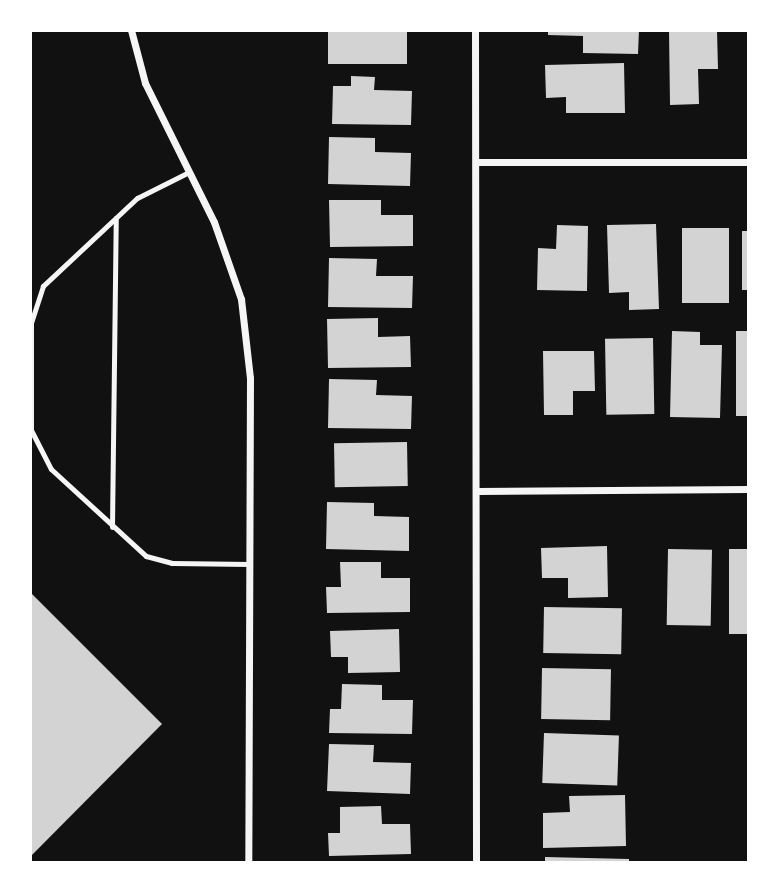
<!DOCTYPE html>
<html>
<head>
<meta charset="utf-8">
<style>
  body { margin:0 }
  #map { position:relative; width:779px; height:893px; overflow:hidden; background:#111; font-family:"Public Sans",sans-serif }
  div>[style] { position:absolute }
  .building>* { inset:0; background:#d3d3d3; transform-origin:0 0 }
  .service>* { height:5px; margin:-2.5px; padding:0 2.5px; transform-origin:2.5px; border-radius:2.5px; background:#f5f5f5 }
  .minor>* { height:7px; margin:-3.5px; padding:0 3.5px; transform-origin:3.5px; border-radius:3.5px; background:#f5f5f5 }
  span { translate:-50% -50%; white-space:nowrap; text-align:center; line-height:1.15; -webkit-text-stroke:6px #fff; paint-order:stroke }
  .frame { position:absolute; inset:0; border:32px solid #fff; pointer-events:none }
</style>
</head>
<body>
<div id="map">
  <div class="building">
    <div style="left:328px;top:30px;width:79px;height:34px"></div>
    <div style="clip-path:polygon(548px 30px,639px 30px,638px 54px,583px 53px,583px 36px,548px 35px)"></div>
    <div style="clip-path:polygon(669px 30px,717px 30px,718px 69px,698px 69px,699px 104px,670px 105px)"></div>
    <div style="clip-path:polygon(624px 63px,625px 113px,566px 113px,566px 97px,546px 98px,545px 65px)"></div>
    <div style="clip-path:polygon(351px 76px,375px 77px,374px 90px,412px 91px,411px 125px,332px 124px,333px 86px,351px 86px)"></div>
    <div style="clip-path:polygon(329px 137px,375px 138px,375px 152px,411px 153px,410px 186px,328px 184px)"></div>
    <div style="clip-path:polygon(329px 200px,381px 200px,381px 215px,413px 215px,413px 246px,330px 247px)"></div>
    <div style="clip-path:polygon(656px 224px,659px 309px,629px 310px,629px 292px,609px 293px,607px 225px)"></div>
    <div style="clip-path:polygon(557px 225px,588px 226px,587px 291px,537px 290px,538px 248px,556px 249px)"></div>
    <div style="left:729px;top:228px;width:75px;height:47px;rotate:90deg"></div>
    <div style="left:742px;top:231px;width:7px;height:59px"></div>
    <div style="clip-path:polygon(329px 258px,377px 259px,376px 276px,413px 276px,412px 308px,328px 307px)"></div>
    <div style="clip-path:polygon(378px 318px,378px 337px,410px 336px,411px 367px,328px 368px,327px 319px)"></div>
    <div style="clip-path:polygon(672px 331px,700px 332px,700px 345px,722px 345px,720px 418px,670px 417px)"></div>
    <div style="left:736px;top:331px;width:13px;height:85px"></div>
    <div style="left:653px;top:338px;width:76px;height:48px;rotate:89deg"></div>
    <div style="clip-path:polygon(543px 351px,594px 351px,595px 391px,573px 391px,573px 415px,544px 415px)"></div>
    <div style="clip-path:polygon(329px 379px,377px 380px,376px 395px,412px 396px,411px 429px,328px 428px)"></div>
    <div style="left:407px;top:442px;width:44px;height:73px;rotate:89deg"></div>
    <div style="clip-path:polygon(327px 502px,374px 503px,374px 516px,409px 517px,409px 551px,326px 549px)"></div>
    <div style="clip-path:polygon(607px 546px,608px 597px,568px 598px,568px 578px,542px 578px,541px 548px)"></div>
    <div style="left:668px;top:549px;width:44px;height:76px;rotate:1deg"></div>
    <div style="left:729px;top:549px;width:20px;height:85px"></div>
    <div style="clip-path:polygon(340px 562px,381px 562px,381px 578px,410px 578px,410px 612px,327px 613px,326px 587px,341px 587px)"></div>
    <div style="clip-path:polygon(30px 592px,162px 724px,30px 857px)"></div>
    <div style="left:544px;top:607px;width:78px;height:46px;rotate:1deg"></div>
    <div style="clip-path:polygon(399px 629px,400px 672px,348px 673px,348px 657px,331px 657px,330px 631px)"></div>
    <div style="left:542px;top:668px;width:69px;height:51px;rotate:1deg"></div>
    <div style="clip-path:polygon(342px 684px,382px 685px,382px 700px,413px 700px,412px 734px,329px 733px,330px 709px,341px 709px)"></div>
    <div style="left:544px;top:733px;width:75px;height:50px;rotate:2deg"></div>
    <div style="clip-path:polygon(329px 744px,374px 745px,373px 762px,411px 763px,410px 794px,327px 791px)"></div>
    <div style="clip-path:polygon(625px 795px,626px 846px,543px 848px,543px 813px,570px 812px,569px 796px)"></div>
    <div style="clip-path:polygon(381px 806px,382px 824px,410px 824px,411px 854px,329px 856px,328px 833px,340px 833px,340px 807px)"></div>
    <div style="clip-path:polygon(545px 857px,629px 859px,629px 863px,545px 863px)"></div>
  </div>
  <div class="service">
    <div style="left:189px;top:172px;width:58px;rotate:153.4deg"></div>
    <div style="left:137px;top:198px;width:129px;rotate:136.9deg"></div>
    <div style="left:43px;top:286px;width:39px;rotate:108deg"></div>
    <div style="left:31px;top:323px;width:107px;rotate:90deg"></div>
    <div style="left:31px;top:430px;width:44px;rotate:62.9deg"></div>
    <div style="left:51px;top:469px;width:129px;rotate:42.5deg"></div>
    <div style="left:146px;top:556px;width:27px;rotate:15deg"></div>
    <div style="left:172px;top:563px;width:78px;rotate:0.7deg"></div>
    <div style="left:112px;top:527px;width:309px;rotate:-89.3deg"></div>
  </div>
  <div class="minor">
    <div style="left:131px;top:30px;width:55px;rotate:75.2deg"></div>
    <div style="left:145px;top:83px;width:155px;rotate:63.6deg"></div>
    <div style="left:214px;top:222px;width:82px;rotate:70.7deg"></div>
    <div style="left:241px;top:299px;width:80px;rotate:83.5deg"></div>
    <div style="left:250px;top:378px;width:485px;rotate:90.2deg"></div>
    <div style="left:475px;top:30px;width:833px;rotate:89.93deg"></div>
    <div style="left:476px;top:162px;width:273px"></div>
    <div style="left:478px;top:491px;width:271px;rotate:-0.4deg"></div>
  </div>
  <div class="frame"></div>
</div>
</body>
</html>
